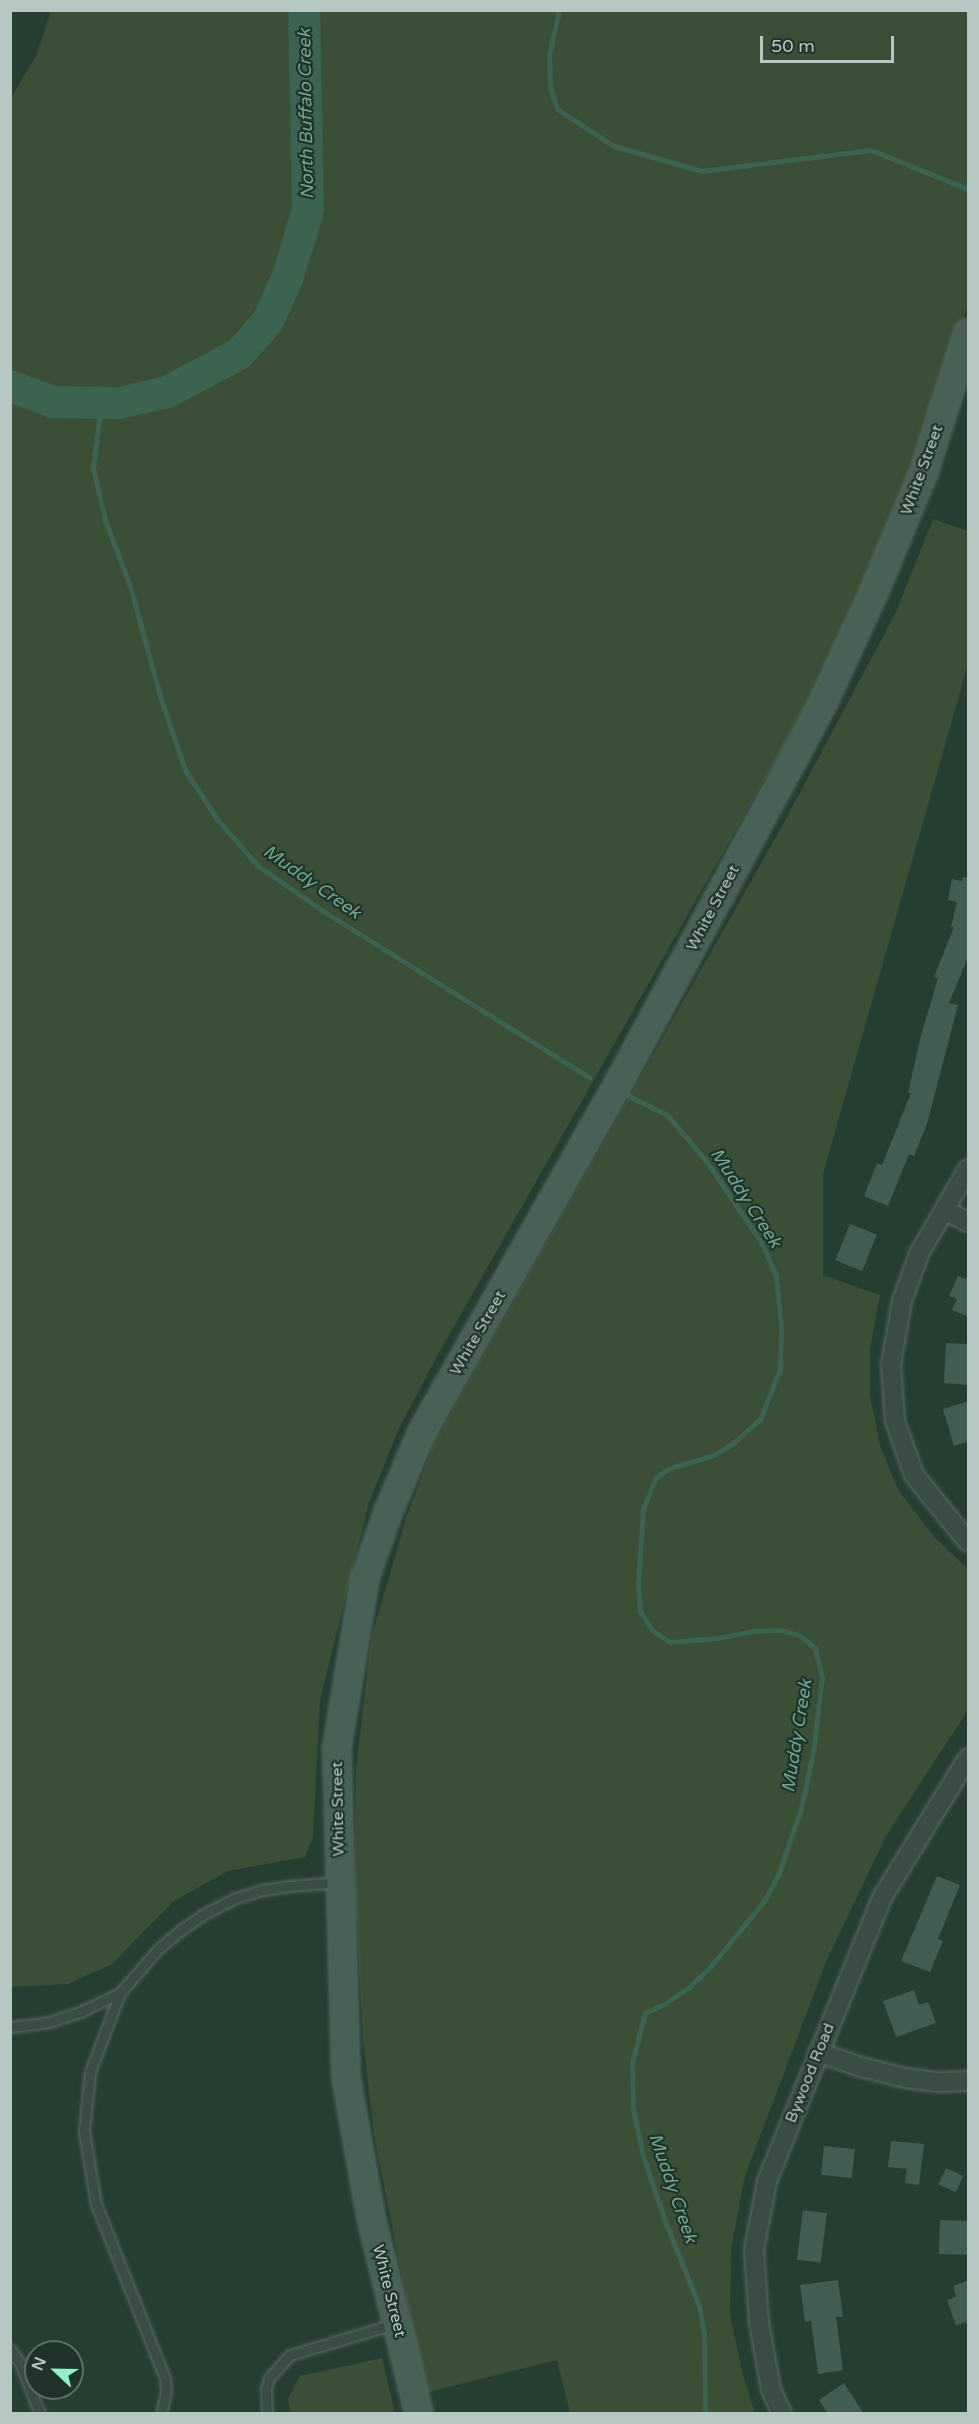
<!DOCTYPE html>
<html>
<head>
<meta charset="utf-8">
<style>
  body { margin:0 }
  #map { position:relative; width:979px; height:2424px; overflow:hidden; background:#263d32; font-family:"Varela Round",sans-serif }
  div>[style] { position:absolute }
  .green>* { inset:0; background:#3b4e36 }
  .stream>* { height:5px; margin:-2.5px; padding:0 2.5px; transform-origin:2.5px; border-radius:2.5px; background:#3b6350 }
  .river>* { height:32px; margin:-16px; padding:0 16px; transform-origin:16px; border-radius:16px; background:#3b6350 }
  .building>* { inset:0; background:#435c51; transform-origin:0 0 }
  .roads { filter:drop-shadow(0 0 2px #586b63) drop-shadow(0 0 2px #586b63) }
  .lane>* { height:9px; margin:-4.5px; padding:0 4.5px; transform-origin:4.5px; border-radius:4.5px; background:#3a4d45 }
  .street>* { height:18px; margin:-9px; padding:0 9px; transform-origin:9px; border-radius:9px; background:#3a4d45 }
  .secondary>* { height:26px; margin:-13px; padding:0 13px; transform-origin:13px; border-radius:13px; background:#486056 }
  span { translate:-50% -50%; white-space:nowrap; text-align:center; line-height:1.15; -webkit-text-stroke:4.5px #1f332a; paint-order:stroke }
  .street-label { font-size:16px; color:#b6c8c1 }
  .water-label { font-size:18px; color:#72a58d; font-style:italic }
  .frame { position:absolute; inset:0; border:12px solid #b6c8c1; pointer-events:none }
  .north { position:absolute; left:24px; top:2340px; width:60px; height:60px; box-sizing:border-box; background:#1f332a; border:2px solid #5b6f66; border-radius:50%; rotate:292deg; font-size:16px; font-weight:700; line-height:24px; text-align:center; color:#b6c8c1 }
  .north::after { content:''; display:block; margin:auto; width:21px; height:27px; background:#92f1c9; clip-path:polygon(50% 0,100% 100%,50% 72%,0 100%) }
  .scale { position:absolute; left:760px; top:36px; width:134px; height:27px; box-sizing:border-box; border:3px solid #b6c8c1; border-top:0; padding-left:8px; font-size:18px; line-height:21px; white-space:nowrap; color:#b6c8c1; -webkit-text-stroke:4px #1f332a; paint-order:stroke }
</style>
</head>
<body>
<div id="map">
  <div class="green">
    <div style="clip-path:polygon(51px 11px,968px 11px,968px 304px,929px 434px,829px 666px,441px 1349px,398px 1430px,369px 1503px,320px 1700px,313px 1837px,305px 1857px,228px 1871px,174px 1901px,112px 1964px,68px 1984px,11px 1987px,10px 99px,36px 56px)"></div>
    <div style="clip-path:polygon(933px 519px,968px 531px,968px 664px,823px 1174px,823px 1275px,880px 1295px,870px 1348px,870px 1395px,880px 1446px,899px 1491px,935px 1538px,968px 1569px,968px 1710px,886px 1836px,826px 1962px,745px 2176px,731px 2248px,730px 2315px,743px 2375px,755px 2413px,570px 2413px,557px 2360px,425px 2393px,374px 2135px,363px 2040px,355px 1894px,356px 1769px,371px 1639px,406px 1518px,435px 1441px,782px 826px,896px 612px)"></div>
    <div style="clip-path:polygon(382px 2358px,395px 2413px,290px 2413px,288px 2399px,300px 2376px)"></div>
  </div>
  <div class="stream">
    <div style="left:559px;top:10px;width:46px;rotate:102.5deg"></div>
    <div style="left:549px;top:55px;width:32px;rotate:88deg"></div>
    <div style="left:550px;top:87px;width:23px;rotate:72deg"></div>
    <div style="left:557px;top:109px;width:68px;rotate:33deg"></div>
    <div style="left:614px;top:146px;width:91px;rotate:15.9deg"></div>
    <div style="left:702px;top:171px;width:170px;rotate:-7.1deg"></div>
    <div style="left:871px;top:150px;width:105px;rotate:21.9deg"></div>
    <div style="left:101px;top:403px;width:65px;rotate:97deg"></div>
    <div style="left:93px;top:468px;width:53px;rotate:77deg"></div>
    <div style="left:105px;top:520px;width:71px;rotate:69.3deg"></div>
    <div style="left:130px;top:586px;width:117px;rotate:74.7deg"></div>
    <div style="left:161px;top:699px;width:75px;rotate:71.3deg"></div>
    <div style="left:185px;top:770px;width:60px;rotate:56.6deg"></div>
    <div style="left:218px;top:820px;width:60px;rotate:49.1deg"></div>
    <div style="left:257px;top:865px;width:80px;rotate:34.9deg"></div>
    <div style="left:323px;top:911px;width:314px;rotate:32deg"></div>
    <div style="left:629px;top:1096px;width:42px;rotate:26.6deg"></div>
    <div style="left:667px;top:1115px;width:62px;rotate:49.6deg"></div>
    <div style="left:707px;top:1162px;width:97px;rotate:56deg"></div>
    <div style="left:761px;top:1242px;width:37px;rotate:66deg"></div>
    <div style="left:776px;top:1276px;width:51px;rotate:84.4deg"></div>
    <div style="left:781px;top:1327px;width:42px;rotate:91.4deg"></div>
    <div style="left:780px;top:1369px;width:54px;rotate:111.8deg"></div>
    <div style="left:760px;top:1419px;width:38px;rotate:138deg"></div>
    <div style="left:732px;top:1444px;width:21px;rotate:149deg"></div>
    <div style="left:714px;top:1455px;width:46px;rotate:163.5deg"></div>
    <div style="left:670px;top:1468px;width:17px;rotate:147deg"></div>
    <div style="left:656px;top:1477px;width:35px;rotate:112deg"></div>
    <div style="left:643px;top:1510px;width:73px;rotate:93.9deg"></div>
    <div style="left:638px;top:1583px;width:28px;rotate:86deg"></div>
    <div style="left:640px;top:1611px;width:22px;rotate:58deg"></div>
    <div style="left:652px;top:1630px;width:22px;rotate:34deg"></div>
    <div style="left:670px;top:1642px;width:47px;rotate:-4.9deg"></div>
    <div style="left:717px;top:1638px;width:36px;rotate:-11deg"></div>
    <div style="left:752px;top:1631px;width:28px;rotate:-2deg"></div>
    <div style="left:780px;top:1630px;width:20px;rotate:15deg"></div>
    <div style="left:799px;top:1635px;width:21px;rotate:39deg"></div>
    <div style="left:815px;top:1648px;width:30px;rotate:76deg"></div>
    <div style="left:822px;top:1677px;width:76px;rotate:96.8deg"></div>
    <div style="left:813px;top:1752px;width:58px;rotate:101.9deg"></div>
    <div style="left:801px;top:1809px;width:70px;rotate:109.2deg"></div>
    <div style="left:778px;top:1875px;width:30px;rotate:118deg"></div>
    <div style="left:764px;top:1901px;width:84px;rotate:129.2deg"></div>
    <div style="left:711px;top:1966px;width:32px;rotate:136deg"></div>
    <div style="left:688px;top:1988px;width:29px;rotate:146deg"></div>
    <div style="left:664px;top:2004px;width:21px;rotate:155deg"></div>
    <div style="left:645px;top:2013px;width:51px;rotate:104.9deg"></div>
    <div style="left:632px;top:2062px;width:47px;rotate:88.8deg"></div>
    <div style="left:633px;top:2109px;width:48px;rotate:78deg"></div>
    <div style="left:643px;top:2156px;width:69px;rotate:71.3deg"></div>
    <div style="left:665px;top:2221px;width:92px;rotate:68.2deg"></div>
    <div style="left:699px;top:2306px;width:27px;rotate:80deg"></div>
    <div style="left:704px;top:2333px;width:81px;rotate:89.3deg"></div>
  </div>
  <div class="river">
    <div style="left:10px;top:386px;width:46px;rotate:20.4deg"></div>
    <div style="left:53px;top:402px;width:66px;rotate:0.9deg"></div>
    <div style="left:119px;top:403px;width:49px;rotate:-12.9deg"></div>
    <div style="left:167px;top:392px;width:81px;rotate:-27.8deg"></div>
    <div style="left:239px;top:354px;width:44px;rotate:-48.7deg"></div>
    <div style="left:268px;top:321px;width:49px;rotate:-66deg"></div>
    <div style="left:288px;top:276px;width:69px;rotate:-73.1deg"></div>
    <div style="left:308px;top:210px;width:200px;rotate:-91.1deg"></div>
  </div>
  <div class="building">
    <div style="clip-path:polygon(963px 877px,969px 878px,969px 955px,949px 1003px,958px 1005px,927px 1124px,914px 1156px,909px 1154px,888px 1206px,864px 1196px,877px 1163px,882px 1165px,911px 1093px,908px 1093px,920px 1039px,938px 978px,934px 977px,954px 927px,951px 927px,957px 902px,948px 900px,952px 879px,962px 881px)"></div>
    <div style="left:850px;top:1224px;width:29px;height:39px;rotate:22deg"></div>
    <div style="clip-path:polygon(969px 1273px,969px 1317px,952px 1310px,957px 1299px,949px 1296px,958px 1276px,966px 1279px)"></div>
    <div style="clip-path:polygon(946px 1343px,967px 1344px,969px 1385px,944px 1383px)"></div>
    <div style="clip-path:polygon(969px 1401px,969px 1441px,954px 1446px,943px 1409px)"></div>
    <div style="clip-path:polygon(937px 1876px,960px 1885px,938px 1939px,943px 1941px,930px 1972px,901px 1961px)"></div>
    <div style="clip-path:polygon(914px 1990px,919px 2005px,928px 2002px,936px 2023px,896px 2037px,883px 2001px)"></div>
    <div style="clip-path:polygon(891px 2141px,924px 2144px,919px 2185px,905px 2183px,907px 2169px,888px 2167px)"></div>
    <div style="left:824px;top:2146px;width:31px;height:29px;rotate:6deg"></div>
    <div style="left:946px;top:2168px;width:19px;height:18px;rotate:25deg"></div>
    <div style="left:803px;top:2210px;width:24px;height:50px;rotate:7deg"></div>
    <div style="left:940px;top:2220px;width:29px;height:34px;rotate:2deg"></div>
    <div style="clip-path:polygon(838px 2280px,843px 2317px,836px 2317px,843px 2370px,818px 2374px,811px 2321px,805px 2322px,800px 2285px)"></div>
    <div style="clip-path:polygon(969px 2280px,969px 2325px,965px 2322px,956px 2326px,947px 2300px,956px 2297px,953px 2286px)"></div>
    <div style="clip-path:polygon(844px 2383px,864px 2414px,828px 2414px,819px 2400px)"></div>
  </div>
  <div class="roads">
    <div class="lane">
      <div style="left:120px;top:1993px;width:85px;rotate:110.8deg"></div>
      <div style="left:90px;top:2072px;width:59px;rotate:95.8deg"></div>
      <div style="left:84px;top:2131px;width:74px;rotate:80.7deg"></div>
      <div style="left:96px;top:2204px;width:187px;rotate:68.4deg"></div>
      <div style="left:165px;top:2378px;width:14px;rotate:86deg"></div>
      <div style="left:166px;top:2392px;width:23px;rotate:103deg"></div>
      <div style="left:10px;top:2027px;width:39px;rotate:-7deg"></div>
      <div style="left:49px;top:2022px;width:35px;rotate:-18deg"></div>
      <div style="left:82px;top:2011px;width:42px;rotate:-25.3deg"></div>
      <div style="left:120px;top:1993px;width:58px;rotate:-49.2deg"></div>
      <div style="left:158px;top:1949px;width:30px;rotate:-40deg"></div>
      <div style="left:181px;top:1930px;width:28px;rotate:-35deg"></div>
      <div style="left:204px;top:1914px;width:36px;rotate:-27deg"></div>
      <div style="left:236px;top:1898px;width:27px;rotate:-17deg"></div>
      <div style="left:262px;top:1890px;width:27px;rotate:-8deg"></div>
      <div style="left:289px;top:1886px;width:51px;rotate:-4.5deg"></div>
      <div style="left:10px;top:2349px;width:17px;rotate:54deg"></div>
      <div style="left:20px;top:2363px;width:55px;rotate:68.6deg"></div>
      <div style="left:267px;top:2414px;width:25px;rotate:-92deg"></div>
      <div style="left:266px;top:2389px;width:11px;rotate:-75deg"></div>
      <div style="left:269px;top:2378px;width:31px;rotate:-48deg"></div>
      <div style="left:290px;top:2355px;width:109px;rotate:-16.6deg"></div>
    </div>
    <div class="street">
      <div style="left:968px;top:1169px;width:98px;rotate:120deg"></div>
      <div style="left:919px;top:1254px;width:50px;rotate:109.9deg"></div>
      <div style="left:902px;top:1301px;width:64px;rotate:99.9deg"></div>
      <div style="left:891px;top:1364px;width:57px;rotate:86deg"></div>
      <div style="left:895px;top:1421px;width:57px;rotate:70.6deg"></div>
      <div style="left:914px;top:1475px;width:86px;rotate:51.1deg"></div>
      <div style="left:945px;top:1210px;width:26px;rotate:28deg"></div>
      <div style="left:818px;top:2052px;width:46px;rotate:19.2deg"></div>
      <div style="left:861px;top:2067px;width:45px;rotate:14deg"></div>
      <div style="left:905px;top:2078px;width:34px;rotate:7deg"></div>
      <div style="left:939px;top:2082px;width:29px;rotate:-2deg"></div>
      <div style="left:782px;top:2414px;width:27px;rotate:-114deg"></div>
      <div style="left:771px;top:2389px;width:67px;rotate:-100.3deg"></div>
      <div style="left:759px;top:2323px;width:73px;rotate:-93.9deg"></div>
      <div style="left:754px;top:2250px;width:70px;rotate:-79.3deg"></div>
      <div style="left:767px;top:2181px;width:308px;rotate:-67.9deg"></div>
      <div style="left:883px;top:1896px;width:162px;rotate:-58.4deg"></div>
    </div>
    <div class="secondary">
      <div style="left:419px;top:2414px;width:203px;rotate:-103.7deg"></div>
      <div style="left:371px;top:2217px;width:141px;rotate:-100.2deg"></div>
      <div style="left:346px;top:2078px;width:331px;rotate:-91.6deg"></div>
      <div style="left:337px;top:1747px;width:171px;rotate:-80.6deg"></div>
      <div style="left:365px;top:1578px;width:72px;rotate:-70.6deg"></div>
      <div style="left:389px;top:1510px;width:85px;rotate:-67.1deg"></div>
      <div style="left:422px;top:1432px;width:410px;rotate:-60.6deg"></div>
      <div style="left:623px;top:1075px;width:425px;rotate:-61.7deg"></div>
      <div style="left:824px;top:701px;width:122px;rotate:-65.3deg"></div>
      <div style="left:875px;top:590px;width:128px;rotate:-67.4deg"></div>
      <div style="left:924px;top:472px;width:146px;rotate:-72.4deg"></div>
    </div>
  </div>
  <div class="street-label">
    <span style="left:922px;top:470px;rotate:-70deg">White Street</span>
    <span style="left:713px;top:908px;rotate:-62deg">White Street</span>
    <span style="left:478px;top:1333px;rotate:-60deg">White Street</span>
    <span style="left:338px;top:1809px;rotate:-91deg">White Street</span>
    <span style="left:810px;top:2073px;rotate:-68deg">Bywood Road</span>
    <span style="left:389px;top:2291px;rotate:76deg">White Street</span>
  </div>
  <div class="water-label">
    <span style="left:306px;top:114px;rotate:-91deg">North Buffalo Creek</span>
    <span style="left:312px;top:882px;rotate:35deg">Muddy Creek</span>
    <span style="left:746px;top:1198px;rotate:57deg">Muddy Creek</span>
    <span style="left:797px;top:1736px;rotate:-81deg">Muddy Creek</span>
    <span style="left:673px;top:2188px;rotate:71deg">Muddy Creek</span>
  </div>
  <div class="frame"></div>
  <div class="north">N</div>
  <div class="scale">50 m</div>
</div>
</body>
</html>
